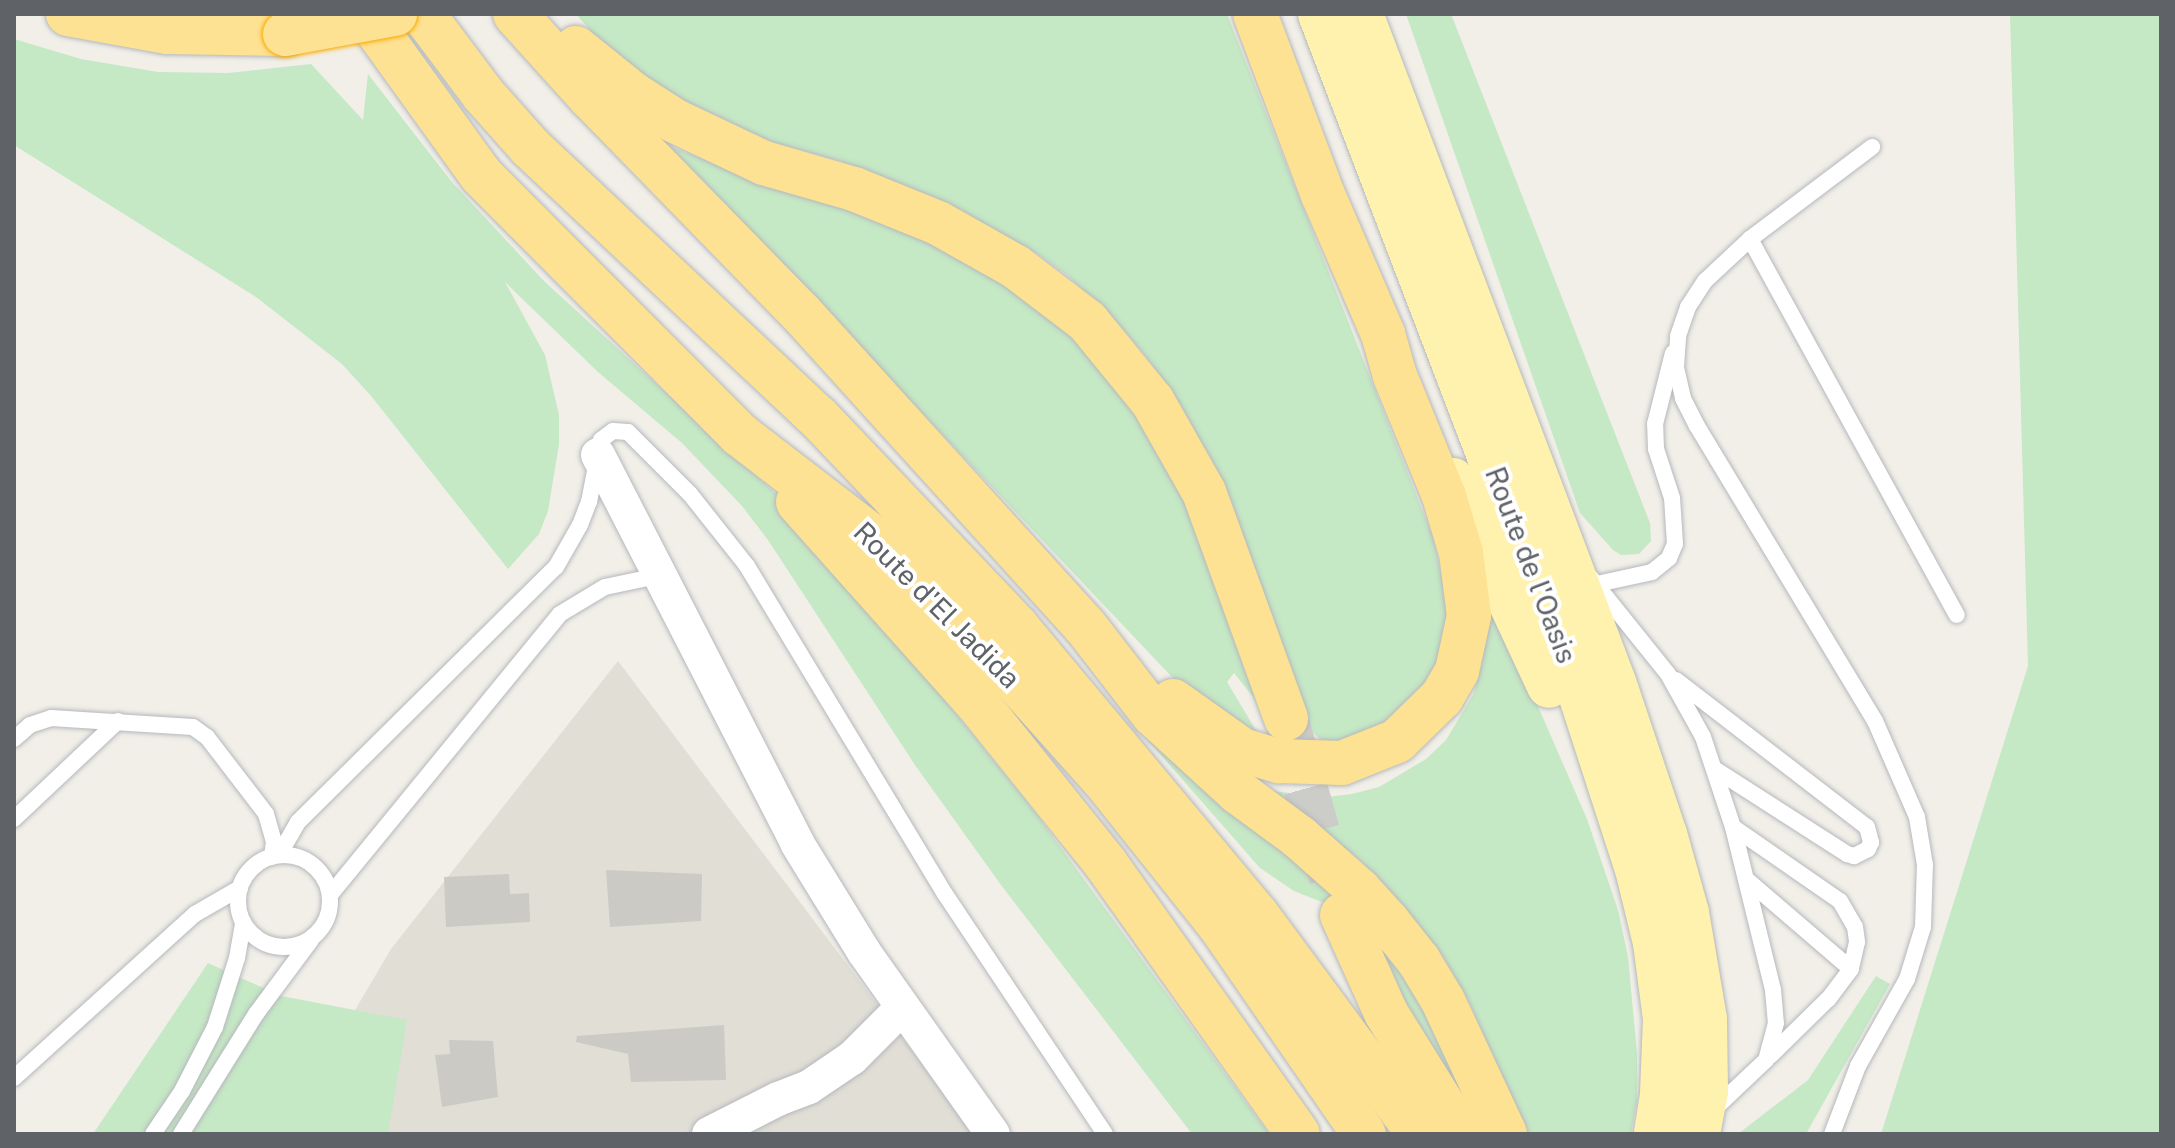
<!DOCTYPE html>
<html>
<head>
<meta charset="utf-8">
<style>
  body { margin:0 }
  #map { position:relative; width:2175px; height:1148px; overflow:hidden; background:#f1efe8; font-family:"Public Sans",sans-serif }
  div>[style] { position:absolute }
  .education>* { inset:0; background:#e1ded6 }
  .green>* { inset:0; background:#c5e8c5 }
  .building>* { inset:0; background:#cccac5 }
  .highway-tunnel>* { height:44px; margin-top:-22px; transform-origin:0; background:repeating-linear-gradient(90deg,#ccccc8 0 44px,transparent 0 66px) }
  .roads { filter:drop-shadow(0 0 2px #b5b8bc) drop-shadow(0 0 2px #b5b8bc) }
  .lane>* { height:16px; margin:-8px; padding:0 8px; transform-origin:8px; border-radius:8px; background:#fff }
  .lane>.ring { margin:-8px; padding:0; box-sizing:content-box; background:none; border:16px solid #fff; border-radius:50% }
  .street>* { height:34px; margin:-17px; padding:0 17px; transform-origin:17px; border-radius:17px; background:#fff }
  .primary>* { height:44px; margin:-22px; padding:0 22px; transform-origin:22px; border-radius:22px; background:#fff2af }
  .highway>* { height:44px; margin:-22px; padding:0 22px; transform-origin:22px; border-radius:22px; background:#fde293 }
  .bridges { filter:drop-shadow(0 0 2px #f9ab00) drop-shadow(0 0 2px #f9ab00) }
  .highway-bridge>* { height:44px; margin:-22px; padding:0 22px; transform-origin:22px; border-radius:22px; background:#fde293 }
  span { translate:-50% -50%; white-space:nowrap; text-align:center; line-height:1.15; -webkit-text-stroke:8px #fff; paint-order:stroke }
  .street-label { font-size:28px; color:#5f6368 }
  .frame { position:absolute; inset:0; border:16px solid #5f6368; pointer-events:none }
</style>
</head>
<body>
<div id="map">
  <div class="education">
    <div style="clip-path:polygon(618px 661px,907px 1044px,973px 1134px,282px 1134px,391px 949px)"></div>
  </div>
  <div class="green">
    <div style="clip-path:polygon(576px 14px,1227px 14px,1433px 537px,1449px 611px,1446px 653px,1403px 721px,1328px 745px,1310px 731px,1209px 461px,1192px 425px,1148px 359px,1123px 329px,1068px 276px,1036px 253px,923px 193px,840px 161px,753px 137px,671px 99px,600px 42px)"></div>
    <div style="clip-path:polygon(1406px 14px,1451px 14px,1650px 523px,1651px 541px,1639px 554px,1621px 555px,1613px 550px,1580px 513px)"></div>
    <div style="clip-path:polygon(2010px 14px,2161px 14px,2161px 1134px,1881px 1134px,2028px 666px)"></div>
    <div style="clip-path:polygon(14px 39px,81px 59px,158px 72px,228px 73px,311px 64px,363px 120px,368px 74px,451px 181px,544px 281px,784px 501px,1035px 812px,1269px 1134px,1192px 1134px,1001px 885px,915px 765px,768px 540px,742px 506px,682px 443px,598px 372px,505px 282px,545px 355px,559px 415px,559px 444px,548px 511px,539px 534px,508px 569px,372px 397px,342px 364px,256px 297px,14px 145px)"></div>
    <div style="clip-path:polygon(669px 146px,716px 164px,818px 193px,1011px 280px,1106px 366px,1180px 486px,1263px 709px,1234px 673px,1227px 682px,1257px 732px,1190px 694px,1171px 676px)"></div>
    <div style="clip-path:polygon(1496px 610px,1587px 819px,1618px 910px,1628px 957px,1637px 1053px,1637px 1101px,1631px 1134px,1520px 1134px,1492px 1054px,1468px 1000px,1438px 950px,1363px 863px,1318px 825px,1271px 791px,1325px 797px,1352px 794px,1379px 787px,1426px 759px,1446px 740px,1474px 693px,1486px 639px,1485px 611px)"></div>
    <div style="clip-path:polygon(1149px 733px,1315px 869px,1407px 966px,1484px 1134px,1332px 906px,1294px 891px,1260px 868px,1145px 737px)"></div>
    <div style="clip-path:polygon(208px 963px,281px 996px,407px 1020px,388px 1134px,93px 1134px)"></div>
    <div style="clip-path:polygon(1876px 976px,1890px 984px,1806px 1134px,1738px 1134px,1808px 1080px)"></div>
  </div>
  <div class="building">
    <div style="clip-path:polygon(606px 870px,702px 874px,701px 921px,610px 927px)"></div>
    <div style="clip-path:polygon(509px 874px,510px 894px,529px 893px,530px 922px,446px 927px,444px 877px)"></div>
    <div style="clip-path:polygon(724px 1025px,726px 1080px,631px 1082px,628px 1054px,576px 1042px,577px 1036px)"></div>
    <div style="clip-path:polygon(449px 1040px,493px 1041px,498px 1097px,442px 1107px,435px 1055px,450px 1054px)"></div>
  </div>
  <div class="highway-tunnel">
    <div style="left:1288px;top:725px;width:159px;rotate:74.3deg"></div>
  </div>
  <div class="roads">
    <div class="lane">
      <div style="left:1750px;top:239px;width:429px;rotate:61.2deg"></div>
      <div style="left:1590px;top:577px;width:124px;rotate:51.2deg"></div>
      <div style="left:1668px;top:674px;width:72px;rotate:60.9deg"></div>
      <div style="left:1703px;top:737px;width:95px;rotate:71.6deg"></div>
      <div style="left:1733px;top:827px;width:168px;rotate:76.2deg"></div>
      <div style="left:1773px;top:990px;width:33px;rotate:85deg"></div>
      <div style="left:1776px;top:1023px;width:38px;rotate:105deg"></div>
      <div style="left:1766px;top:1060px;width:74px;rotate:136.6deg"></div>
      <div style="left:1597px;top:584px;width:56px;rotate:-12.3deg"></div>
      <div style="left:1652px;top:572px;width:22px;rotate:-39deg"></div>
      <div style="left:1669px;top:558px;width:15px;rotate:-67deg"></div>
      <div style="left:1675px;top:544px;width:46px;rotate:-93.7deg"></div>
      <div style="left:1672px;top:498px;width:52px;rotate:-108.1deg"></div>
      <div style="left:1656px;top:449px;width:25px;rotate:-92deg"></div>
      <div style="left:1655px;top:424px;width:73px;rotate:-75.8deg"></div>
      <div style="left:1676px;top:680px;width:241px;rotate:37.6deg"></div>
      <div style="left:1867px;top:827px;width:16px;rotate:75deg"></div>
      <div style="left:1871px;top:842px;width:8px;rotate:113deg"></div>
      <div style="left:1868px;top:849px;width:16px;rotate:153deg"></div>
      <div style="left:1854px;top:856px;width:7px;rotate:-164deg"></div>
      <div style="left:1847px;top:854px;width:156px;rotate:-147.3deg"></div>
      <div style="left:14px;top:739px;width:21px;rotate:-41deg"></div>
      <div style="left:30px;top:725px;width:22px;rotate:-18deg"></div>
      <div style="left:51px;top:718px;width:142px;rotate:3.6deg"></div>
      <div style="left:193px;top:727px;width:17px;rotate:36deg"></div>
      <div style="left:207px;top:737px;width:97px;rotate:52.5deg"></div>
      <div style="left:266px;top:814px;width:29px;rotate:74deg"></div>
      <div style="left:274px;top:842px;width:15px;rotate:98deg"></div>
      <div style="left:14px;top:819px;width:143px;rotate:-43.3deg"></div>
      <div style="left:1733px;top:827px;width:130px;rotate:34.7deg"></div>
      <div style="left:1840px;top:901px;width:30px;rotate:60deg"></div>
      <div style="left:1855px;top:927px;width:15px;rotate:82deg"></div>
      <div style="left:1857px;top:942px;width:28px;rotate:103deg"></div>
      <div style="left:1851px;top:969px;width:38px;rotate:127deg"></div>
      <div style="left:1828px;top:999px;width:81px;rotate:135.5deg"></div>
      <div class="ring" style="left:238px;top:855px;width:76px;height:76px"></div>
      <div style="left:279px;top:855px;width:38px;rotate:-60deg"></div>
      <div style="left:298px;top:822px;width:363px;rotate:-44.7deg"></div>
      <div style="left:556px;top:567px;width:48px;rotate:-60.3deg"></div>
      <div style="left:580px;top:525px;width:25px;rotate:-69deg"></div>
      <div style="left:589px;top:502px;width:63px;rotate:-79deg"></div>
      <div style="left:601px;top:440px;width:15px;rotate:-37deg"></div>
      <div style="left:613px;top:431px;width:15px;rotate:4deg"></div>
      <div style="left:628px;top:432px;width:88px;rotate:45deg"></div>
      <div style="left:690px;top:494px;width:92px;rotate:51.6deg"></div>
      <div style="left:747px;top:566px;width:383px;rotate:58.9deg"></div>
      <div style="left:945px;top:894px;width:288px;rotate:56.3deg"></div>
      <div style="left:1746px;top:879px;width:138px;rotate:40.6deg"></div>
      <div style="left:330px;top:895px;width:363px;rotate:-50.7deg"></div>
      <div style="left:560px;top:614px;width:52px;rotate:-31deg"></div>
      <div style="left:605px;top:587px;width:58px;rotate:-11.9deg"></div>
      <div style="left:14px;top:1078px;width:244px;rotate:-42.2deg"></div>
      <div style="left:195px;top:914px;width:52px;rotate:-30deg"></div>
      <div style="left:153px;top:1134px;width:52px;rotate:-56deg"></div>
      <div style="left:182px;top:1091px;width:72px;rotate:-62.7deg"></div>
      <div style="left:215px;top:1027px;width:72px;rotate:-72.3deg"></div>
      <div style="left:237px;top:958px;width:36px;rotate:-80deg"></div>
      <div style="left:181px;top:1134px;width:142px;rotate:-58deg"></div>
      <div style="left:256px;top:1014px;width:92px;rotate:-53.4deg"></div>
      <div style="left:1832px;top:1134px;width:73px;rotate:-69.1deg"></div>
      <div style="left:1858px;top:1066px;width:100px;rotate:-60.6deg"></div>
      <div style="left:1907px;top:979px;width:54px;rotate:-72.9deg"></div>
      <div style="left:1923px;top:927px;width:62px;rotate:-88.2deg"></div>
      <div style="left:1925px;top:865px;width:49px;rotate:-99.5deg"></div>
      <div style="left:1917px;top:817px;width:105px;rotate:-113.6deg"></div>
      <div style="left:1875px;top:721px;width:345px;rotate:-121.1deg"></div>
      <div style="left:1697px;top:426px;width:31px;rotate:-117deg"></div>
      <div style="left:1683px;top:398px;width:32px;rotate:-103deg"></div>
      <div style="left:1676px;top:367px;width:31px;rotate:-86deg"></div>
      <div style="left:1678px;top:336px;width:31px;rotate:-71deg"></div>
      <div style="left:1688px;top:307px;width:31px;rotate:-57deg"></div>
      <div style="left:1705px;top:281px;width:62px;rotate:-43deg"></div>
      <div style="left:1750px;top:239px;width:153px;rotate:-37deg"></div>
    </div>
    <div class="street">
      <div style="left:598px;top:455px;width:436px;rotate:62.8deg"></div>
      <div style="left:797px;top:843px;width:128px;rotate:58.4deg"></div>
      <div style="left:864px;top:952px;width:223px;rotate:54.7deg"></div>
      <div style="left:709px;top:1134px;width:77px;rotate:-26.9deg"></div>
      <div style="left:778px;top:1099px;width:33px;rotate:-21deg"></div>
      <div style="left:809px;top:1087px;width:52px;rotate:-34deg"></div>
      <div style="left:852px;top:1058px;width:71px;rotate:-45deg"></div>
    </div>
    <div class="primary">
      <div style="left:1320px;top:14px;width:728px;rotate:69.08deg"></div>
      <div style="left:1580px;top:694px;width:184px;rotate:72deg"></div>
      <div style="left:1637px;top:869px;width:76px;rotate:76.3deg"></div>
      <div style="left:1655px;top:943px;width:77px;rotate:82.5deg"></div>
      <div style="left:1665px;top:1019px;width:76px;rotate:92.3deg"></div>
      <div style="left:1662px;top:1095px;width:39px;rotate:99deg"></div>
      <div style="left:1361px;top:14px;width:714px;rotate:69.26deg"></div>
      <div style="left:1614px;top:682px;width:160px;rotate:71.5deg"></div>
      <div style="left:1665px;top:834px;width:82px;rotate:74.4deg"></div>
      <div style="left:1687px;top:913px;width:108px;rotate:80.4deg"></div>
      <div style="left:1705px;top:1019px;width:72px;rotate:89.2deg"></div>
      <div style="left:1706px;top:1091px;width:44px;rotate:100.5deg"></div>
      <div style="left:1453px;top:480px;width:227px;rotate:65deg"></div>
    </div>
    <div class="highway">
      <div style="left:68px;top:14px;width:101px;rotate:10.3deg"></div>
      <div style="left:167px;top:32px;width:118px;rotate:1deg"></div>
      <div style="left:365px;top:14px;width:198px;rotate:54.2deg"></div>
      <div style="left:481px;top:175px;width:366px;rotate:45.1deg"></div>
      <div style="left:739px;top:434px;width:180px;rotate:37.6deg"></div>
      <div style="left:882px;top:544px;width:144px;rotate:45deg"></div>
      <div style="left:984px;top:646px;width:180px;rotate:48.2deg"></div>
      <div style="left:1104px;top:780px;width:188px;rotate:51.5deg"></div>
      <div style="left:1221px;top:927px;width:252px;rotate:55.4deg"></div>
      <div style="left:423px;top:14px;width:100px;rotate:53.1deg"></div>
      <div style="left:483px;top:94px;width:71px;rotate:48.4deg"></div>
      <div style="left:530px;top:147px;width:395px;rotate:43.2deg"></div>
      <div style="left:818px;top:417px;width:289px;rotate:46.5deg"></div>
      <div style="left:1017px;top:627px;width:375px;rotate:50.2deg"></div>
      <div style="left:1257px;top:915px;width:272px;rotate:53.5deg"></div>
      <div style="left:515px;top:14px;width:112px;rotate:47.9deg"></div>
      <div style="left:590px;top:97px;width:302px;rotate:45.7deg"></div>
      <div style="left:801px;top:313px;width:423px;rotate:47.8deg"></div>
      <div style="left:1085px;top:626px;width:111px;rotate:52.3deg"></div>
      <div style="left:1153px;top:714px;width:115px;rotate:42.5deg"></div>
      <div style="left:1238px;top:792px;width:76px;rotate:36.4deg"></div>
      <div style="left:1299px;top:837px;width:80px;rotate:41.5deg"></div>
      <div style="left:1359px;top:890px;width:43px;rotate:47.8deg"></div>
      <div style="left:1388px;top:922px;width:50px;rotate:51.5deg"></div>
      <div style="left:1419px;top:961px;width:47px;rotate:59deg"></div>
      <div style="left:1443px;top:1001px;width:147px;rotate:65deg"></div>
      <div style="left:576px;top:48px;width:73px;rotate:38.9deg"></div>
      <div style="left:633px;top:94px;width:50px;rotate:32.7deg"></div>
      <div style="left:675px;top:121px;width:98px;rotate:25.3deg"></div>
      <div style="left:764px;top:163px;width:94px;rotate:16.1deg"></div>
      <div style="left:854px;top:189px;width:91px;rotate:22deg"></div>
      <div style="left:938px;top:223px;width:90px;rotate:29.4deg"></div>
      <div style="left:1016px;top:267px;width:89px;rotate:37.3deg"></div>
      <div style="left:1087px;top:321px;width:104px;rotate:50.8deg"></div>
      <div style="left:1153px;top:402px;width:103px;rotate:60.5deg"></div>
      <div style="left:1204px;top:492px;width:241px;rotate:70.1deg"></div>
      <div style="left:798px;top:502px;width:271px;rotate:48.3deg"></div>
      <div style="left:978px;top:704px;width:205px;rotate:51.3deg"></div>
      <div style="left:1106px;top:864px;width:331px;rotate:54.6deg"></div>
      <div style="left:1173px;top:701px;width:85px;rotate:35.4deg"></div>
      <div style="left:1242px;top:750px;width:39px;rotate:17deg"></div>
      <div style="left:1279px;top:761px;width:63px;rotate:1.8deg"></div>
      <div style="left:1342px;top:763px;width:59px;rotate:-21.8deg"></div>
      <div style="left:1397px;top:741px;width:63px;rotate:-44.4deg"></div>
      <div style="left:1442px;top:697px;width:30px;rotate:-60deg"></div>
      <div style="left:1457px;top:671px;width:56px;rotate:-77.7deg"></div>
      <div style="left:1469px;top:616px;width:64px;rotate:-97.2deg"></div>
      <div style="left:1461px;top:553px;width:59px;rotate:-106.6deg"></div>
      <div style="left:1444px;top:496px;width:130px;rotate:-112.2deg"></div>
      <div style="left:1395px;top:376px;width:44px;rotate:-105.9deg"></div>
      <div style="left:1383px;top:334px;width:151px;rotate:-113.3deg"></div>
      <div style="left:1323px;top:195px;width:193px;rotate:-110.6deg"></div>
      <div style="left:1342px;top:915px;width:107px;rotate:65.8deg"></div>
      <div style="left:1386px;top:1013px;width:142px;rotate:58.2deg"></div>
    </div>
  </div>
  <div class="bridges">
    <div class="highway-bridge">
      <div style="left:285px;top:34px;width:112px;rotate:-10.3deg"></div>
    </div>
  </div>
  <div class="street-label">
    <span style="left:1531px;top:565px;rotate:69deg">Route de l'Oasis</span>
    <span style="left:937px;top:605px;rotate:45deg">Route d'El Jadida</span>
  </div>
  <div class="frame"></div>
</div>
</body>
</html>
